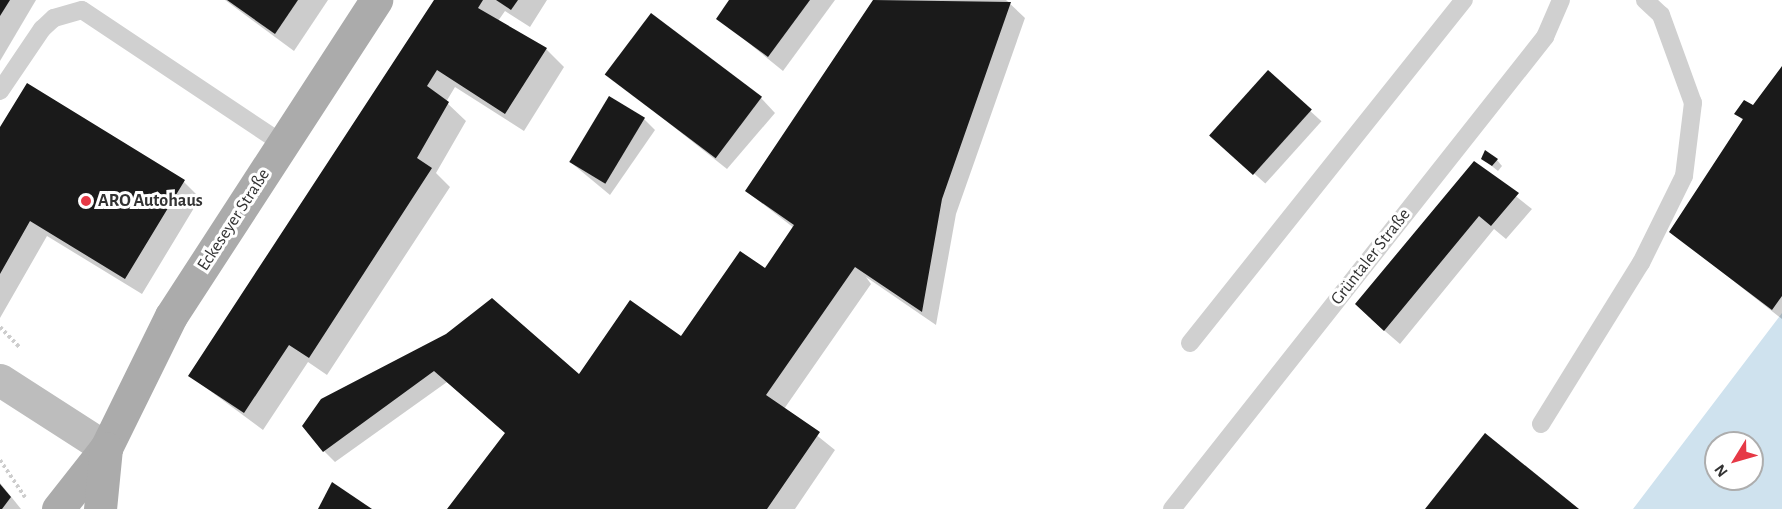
<!DOCTYPE html>
<html>
<head>
<meta charset="utf-8">
<style>
  body { margin:0 }
  #map { position:relative; width:1782px; height:509px; overflow:hidden; background:#fff; font-family:"Alegreya Sans",sans-serif }
  div>[style] { position:absolute }
  .water>* { inset:0; background:#cfe2ee }
  .shadow>* { inset:0; background:#0003; transform-origin:0 0 }
  .building>* { inset:0; background:#1a1a1a; transform-origin:0 0 }
  .path>* { height:4px; margin-top:-2px; transform-origin:0; background:repeating-linear-gradient(90deg,#cdcdcd 0 3px,transparent 0 6px) }
  .service>* { height:18px; margin:-9px; padding:0 9px; transform-origin:9px; border-radius:9px; background:#d0d0d0 }
  .secondary>* { height:33px; margin:-16.5px; padding:0 16.5px; transform-origin:16.5px; border-radius:16.5px; background:#bdbdbd }
  .primary>* { height:33px; margin:-16.5px; padding:0 16.5px; transform-origin:16.5px; border-radius:16.5px; background:#ababab }
  .dots>* { width:16px; height:16px; translate:-50% -50%; box-sizing:border-box; border:3px solid #fff; border-radius:50% }
  span { translate:-50% -50%; white-space:nowrap; text-align:center; line-height:1.15; -webkit-text-stroke:6px #fff; paint-order:stroke }
  .poi-label { font-size:18px; color:#333; font-weight:700 }
  .left { translate:0 -50%; text-align:left }
  .street-label { font-size:18px; color:#333 }
  .north { position:absolute; left:1704px; top:431px; width:60px; height:60px; box-sizing:border-box; background:#fff; border:2px solid #adadad; border-radius:50%; rotate:233deg; font-size:16px; font-weight:700; line-height:24px; text-align:center; color:#333 }
  .north::after { content:''; display:block; margin:auto; width:21px; height:27px; background:#e63946; clip-path:polygon(50% 0,100% 100%,50% 72%,0 100%) }
</style>
</head>
<body>
<div id="map">
  <div class="water">
    <div style="clip-path:polygon(evenodd,1782px 313px,1782px 509px,1633px 509px,1782px 313px,1716px 443px,1752px 443px,1752px 479px,1716px 479px,1716px 443px)"></div>
  </div>
  <div class="shadow">
    <div style="clip-path:polygon(0 0,36px 0,0 61px)"></div>
    <div style="clip-path:polygon(225px 0,328px 0,294px 51px)"></div>
    <div style="clip-path:polygon(435px 0,547px 0,530px 27px,505px 11px,498px 21px,546px 49px,564px 67px,524px 131px,455px 87px,446px 102px,466px 121px,436px 173px,450px 187px,327px 375px,308px 362px,263px 430px,190px 376px)"></div>
    <div style="clip-path:polygon(731px 0,835px 0,783px 71px,718px 18px)"></div>
    <div style="clip-path:polygon(874px 0,1006px 0,1025px 18px,956px 214px,936px 325px,866px 277px,871px 284px,784px 409px,835px 450px,795px 509px,449px 509px,507px 434px,447px 382px,335px 462px,324px 451px,446px 336px,579px 376px,682px 338px,765px 270px,794px 228px,746px 191px)"></div>
    <div style="clip-path:polygon(1782px 68px,1782px 319px,1671px 232px,1744px 121px,1736px 114px,1754px 107px)"></div>
    <div style="left:1268px;top:73px;width:72px;height:84px;rotate:42deg"></div>
    <div style="clip-path:polygon(608px 75px,761px 98px,775px 113px,727px 169px)"></div>
    <div style="clip-path:polygon(644px 119px,655px 130px,610px 195px,569px 161px)"></div>
    <div style="clip-path:polygon(0 130px,184px 182px,200px 198px,142px 294px,47px 236px,0 318px)"></div>
    <div style="clip-path:polygon(1483px 159px,1497px 160px,1502px 166px,1498px 171px)"></div>
    <div style="clip-path:polygon(1474px 163px,1532px 209px,1506px 239px,1494px 229px,1400px 344px,1371px 319px)"></div>
    <div style="clip-path:polygon(0 483px,21px 509px,0 509px)"></div>
  </div>
  <div class="building">
    <div style="clip-path:polygon(0 0,10px 0,0 16px)"></div>
    <div style="clip-path:polygon(227px 0,298px 0,275px 34px)"></div>
    <div style="clip-path:polygon(434px 0,483px 0,478px 8px,547px 48px,505px 114px,437px 70px,427px 86px,449px 102px,417px 158px,432px 168px,309px 358px,289px 345px,244px 413px,188px 376px)"></div>
    <div style="clip-path:polygon(496px 0,518px 0,511px 10px)"></div>
    <div style="clip-path:polygon(729px 0,810px 0,768px 57px,716px 19px)"></div>
    <div style="clip-path:polygon(873px 0,1011px 2px,942px 199px,922px 312px,855px 267px,766px 395px,820px 432px,767px 509px,447px 509px,505px 433px,434px 371px,323px 452px,302px 426px,321px 399px,446px 334px,492px 298px,579px 374px,630px 300px,681px 336px,740px 251px,765px 268px,794px 225px,745px 191px)"></div>
    <div style="left:651px;top:13px;width:139px;height:77px;rotate:37deg"></div>
    <div style="clip-path:polygon(1782px 66px,1782px 296px,1772px 310px,1669px 232px,1743px 119px,1734px 114px,1744px 100px,1753px 105px)"></div>
    <div style="left:1268px;top:70px;width:59px;height:88px;rotate:42deg"></div>
    <div style="clip-path:polygon(27px 83px,185px 180px,125px 279px,30px 221px,0 274px,0 127px)"></div>
    <div style="left:609px;top:96px;width:42px;height:77px;rotate:31deg"></div>
    <div style="clip-path:polygon(1485px 150px,1498px 159px,1492px 166px,1481px 159px)"></div>
    <div style="clip-path:polygon(1474px 161px,1519px 193px,1491px 226px,1479px 216px,1384px 331px,1355px 304px)"></div>
    <div style="clip-path:polygon(1485px 433px,1579px 509px,1425px 509px)"></div>
    <div style="clip-path:polygon(332px 482px,372px 509px,318px 509px)"></div>
    <div style="clip-path:polygon(0 484px,11px 497px,2px 509px,0 509px)"></div>
  </div>
  <div class="path">
    <div style="left:0;top:327px;width:29px;rotate:46deg"></div>
    <div style="left:0;top:460px;width:45px;rotate:56deg"></div>
  </div>
  <div class="service">
    <div style="left:0;top:91px;width:75px;rotate:-55.9deg"></div>
    <div style="left:42px;top:29px;width:16px;rotate:-43deg"></div>
    <div style="left:54px;top:18px;width:29px;rotate:-16deg"></div>
    <div style="left:82px;top:10px;width:242px;rotate:33.7deg"></div>
    <div style="left:1190px;top:343px;width:439px;rotate:-51.4deg"></div>
    <div style="left:1541px;top:424px;width:190px;rotate:-58.2deg"></div>
    <div style="left:1641px;top:263px;width:97px;rotate:-63.7deg"></div>
    <div style="left:1684px;top:176px;width:74px;rotate:-83deg"></div>
    <div style="left:1693px;top:103px;width:94px;rotate:-110deg"></div>
    <div style="left:1661px;top:15px;width:22px;rotate:-137deg"></div>
    <div style="left:1172px;top:509px;width:602px;rotate:-51.68deg"></div>
    <div style="left:1545px;top:37px;width:40px;rotate:-66.6deg"></div>
  </div>
  <div class="secondary">
    <div style="left:0;top:380px;width:126px;rotate:32.7deg"></div>
  </div>
  <div class="primary">
    <div style="left:58px;top:509px;width:78px;rotate:-51.8deg"></div>
    <div style="left:106px;top:448px;width:147px;rotate:-63.8deg"></div>
    <div style="left:171px;top:316px;width:377px;rotate:-57deg"></div>
    <div style="left:100px;top:509px;width:61px;rotate:-84.4deg"></div>
  </div>
  <div class="dots">
    <div style="left:86px;top:201px;background:#e63946"></div>
  </div>
  <div class="poi-label">
    <span class="left" style="left:98px;top:201px">ARO Autohaus</span>
  </div>
  <div class="street-label">
    <span style="left:234px;top:220px;rotate:-57deg">Eckeseyer Straße</span>
    <span style="left:1371px;top:257px;rotate:-52deg">Grüntaler Straße</span>
  </div>
  <div class="north">N</div>
</div>
</body>
</html>
